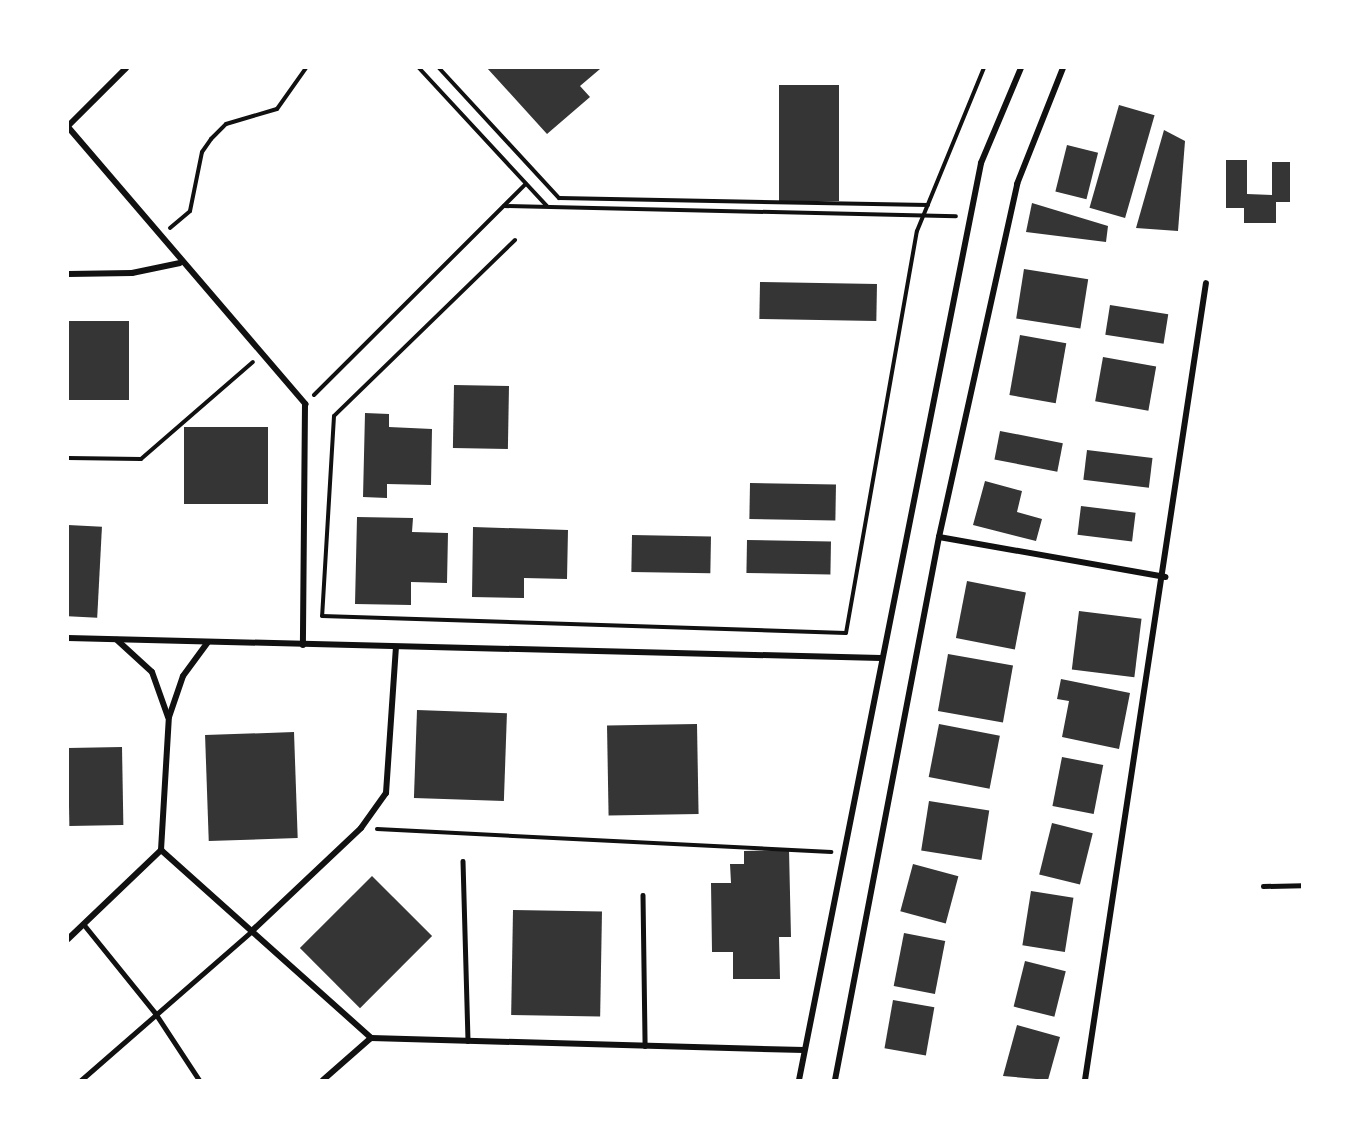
<!DOCTYPE html>
<html>
<head>
<meta charset="utf-8">
<style>
  body { margin:0 }
  #map { position:relative; width:1370px; height:1148px; overflow:hidden; background:#fff; font-family:"Golos Text",sans-serif }
  div>[style] { position:absolute }
  .building>* { inset:0; background:#353535; transform-origin:0 0 }
  .path>* { height:4px; margin:-2px; padding:0 2px; transform-origin:2px; border-radius:2px; background:#111 }
  .service>* { height:4.5px; margin:-2.25px; padding:0 2.25px; transform-origin:2.25px; border-radius:2.25px; background:#111 }
  .pedestrian>* { height:5px; margin:-2.5px; padding:0 2.5px; transform-origin:2.5px; border-radius:2.5px; background:#111 }
  .minor>* { height:6px; margin:-3px; padding:0 3px; transform-origin:3px; border-radius:3px; background:#111 }
  span { translate:-50% -50%; white-space:nowrap; text-align:center; line-height:1.15; -webkit-text-stroke:4.5px #fff; paint-order:stroke }
  .frame { position:absolute; inset:0; border:69px solid #fff; pointer-events:none }
</style>
</head>
<body>
<div id="map">
  <div class="building">
    <div style="clip-path:polygon(487px 68px,599px 68px,600px 69px,580px 86px,590px 97px,547px 134px)"></div>
    <div style="left:779px;top:85px;width:60px;height:116px"></div>
    <div style="left:1119px;top:105px;width:37px;height:107px;rotate:16deg"></div>
    <div style="clip-path:polygon(1164px 130px,1185px 141px,1178px 231px,1136px 228px)"></div>
    <div style="left:1067px;top:145px;width:32px;height:48px;rotate:14deg"></div>
    <div style="clip-path:polygon(1226px 160px,1247px 160px,1247px 194px,1272px 195px,1272px 162px,1290px 162px,1290px 202px,1276px 202px,1276px 223px,1244px 223px,1244px 208px,1226px 208px)"></div>
    <div style="clip-path:polygon(1032px 203px,1108px 226px,1106px 242px,1026px 232px)"></div>
    <div style="left:1024px;top:269px;width:65px;height:50px;rotate:9deg"></div>
    <div style="left:760px;top:282px;width:117px;height:37px;rotate:1deg"></div>
    <div style="left:1110px;top:305px;width:59px;height:30px;rotate:9deg"></div>
    <div style="left:68px;top:321px;width:61px;height:79px"></div>
    <div style="left:1020px;top:335px;width:47px;height:61px;rotate:10deg"></div>
    <div style="left:1103px;top:357px;width:54px;height:45px;rotate:10deg"></div>
    <div style="left:454px;top:385px;width:55px;height:63px;rotate:1deg"></div>
    <div style="clip-path:polygon(365px 413px,389px 414px,389px 427px,432px 429px,431px 485px,387px 484px,387px 498px,363px 497px)"></div>
    <div style="left:184px;top:427px;width:84px;height:77px"></div>
    <div style="left:1000px;top:431px;width:64px;height:29px;rotate:11deg"></div>
    <div style="left:1087px;top:450px;width:66px;height:30px;rotate:7deg"></div>
    <div style="clip-path:polygon(985px 481px,1022px 491px,1017px 512px,1042px 519px,1036px 541px,973px 525px)"></div>
    <div style="left:750px;top:483px;width:86px;height:36px;rotate:1deg"></div>
    <div style="left:1081px;top:506px;width:55px;height:29px;rotate:7deg"></div>
    <div style="clip-path:polygon(357px 517px,413px 518px,412px 532px,448px 533px,447px 583px,411px 582px,411px 605px,355px 604px)"></div>
    <div style="left:68px;top:525px;width:34px;height:91px;rotate:3deg"></div>
    <div style="clip-path:polygon(473px 527px,568px 530px,567px 579px,524px 578px,524px 598px,472px 597px)"></div>
    <div style="left:632px;top:535px;width:79px;height:37px;rotate:1deg"></div>
    <div style="left:747px;top:540px;width:84px;height:33px;rotate:1deg"></div>
    <div style="left:967px;top:581px;width:60px;height:58px;rotate:11deg"></div>
    <div style="left:1079px;top:611px;width:63px;height:59px;rotate:7deg"></div>
    <div style="left:948px;top:654px;width:66px;height:58px;rotate:10deg"></div>
    <div style="clip-path:polygon(1061px 679px,1130px 693px,1119px 749px,1062px 737px,1069px 701px,1057px 699px)"></div>
    <div style="left:417px;top:710px;width:90px;height:88px;rotate:2deg"></div>
    <div style="left:697px;top:724px;width:90px;height:90px;rotate:89deg"></div>
    <div style="left:939px;top:724px;width:62px;height:54px;rotate:11deg"></div>
    <div style="left:294px;top:732px;width:106px;height:89px;rotate:88deg"></div>
    <div style="left:122px;top:747px;width:78px;height:54px;rotate:89deg"></div>
    <div style="left:1062px;top:757px;width:42px;height:50px;rotate:11deg"></div>
    <div style="left:929px;top:801px;width:61px;height:50px;rotate:9deg"></div>
    <div style="left:1052px;top:823px;width:42px;height:53px;rotate:14deg"></div>
    <div style="clip-path:polygon(789px 850px,791px 937px,779px 937px,780px 979px,733px 979px,733px 952px,712px 952px,711px 883px,731px 883px,730px 864px,744px 864px,744px 851px)"></div>
    <div style="left:913px;top:864px;width:47px;height:49px;rotate:15deg"></div>
    <div style="left:372px;top:876px;width:85px;height:102px;rotate:45deg"></div>
    <div style="left:1031px;top:891px;width:43px;height:55px;rotate:9deg"></div>
    <div style="left:513px;top:910px;width:89px;height:105px;rotate:1deg"></div>
    <div style="left:904px;top:933px;width:42px;height:54px;rotate:11deg"></div>
    <div style="left:1025px;top:961px;width:42px;height:47px;rotate:14deg"></div>
    <div style="left:893px;top:1000px;width:42px;height:49px;rotate:10deg"></div>
    <div style="clip-path:polygon(1017px 1025px,1060px 1037px,1048px 1080px,1003px 1076px)"></div>
  </div>
  <div class="path">
    <div style="left:419px;top:68px;width:188px;rotate:47.2deg"></div>
    <div style="left:439px;top:68px;width:177px;rotate:47.3deg"></div>
    <div style="left:559px;top:198px;width:369px;rotate:1.1deg"></div>
    <div style="left:504px;top:206px;width:452px;rotate:1.3deg"></div>
    <div style="left:170px;top:228px;width:26px;rotate:-40deg"></div>
    <div style="left:190px;top:211px;width:60px;rotate:-78.5deg"></div>
    <div style="left:202px;top:152px;width:16px;rotate:-55deg"></div>
    <div style="left:211px;top:139px;width:21px;rotate:-45deg"></div>
    <div style="left:226px;top:124px;width:53px;rotate:-16.4deg"></div>
    <div style="left:277px;top:109px;width:50px;rotate:-54.7deg"></div>
    <div style="left:515px;top:240px;width:252px;rotate:135.8deg"></div>
    <div style="left:334px;top:416px;width:200px;rotate:93.4deg"></div>
    <div style="left:322px;top:616px;width:524px;rotate:1.86deg"></div>
    <div style="left:846px;top:633px;width:408px;rotate:-80deg"></div>
    <div style="left:917px;top:231px;width:176px;rotate:-67.7deg"></div>
    <div style="left:314px;top:395px;width:299px;rotate:-44.9deg"></div>
    <div style="left:68px;top:458px;width:73px;rotate:0.8deg"></div>
    <div style="left:141px;top:459px;width:148px;rotate:-40.9deg"></div>
    <div style="left:377px;top:829px;width:455px;rotate:2.9deg"></div>
  </div>
  <div class="service">
    <div style="left:463px;top:861px;width:180px;rotate:88.4deg"></div>
    <div style="left:1263px;top:886px;width:39px;rotate:-1deg"></div>
    <div style="left:643px;top:895px;width:151px;rotate:89.2deg"></div>
  </div>
  <div class="pedestrian">
    <div style="left:84px;top:925px;width:113px;rotate:51.1deg"></div>
    <div style="left:155px;top:1013px;width:80px;rotate:56.7deg"></div>
    <div style="left:81px;top:1080px;width:228px;rotate:-41.1deg"></div>
  </div>
  <div class="minor">
    <div style="left:68px;top:126px;width:82px;rotate:-45deg"></div>
    <div style="left:68px;top:127px;width:365px;rotate:49.4deg"></div>
    <div style="left:305px;top:404px;width:241px;rotate:90.5deg"></div>
    <div style="left:68px;top:274px;width:64px;rotate:-0.9deg"></div>
    <div style="left:132px;top:273px;width:49px;rotate:-11.8deg"></div>
    <div style="left:939px;top:537px;width:230px;rotate:10deg"></div>
    <div style="left:68px;top:638px;width:813px;rotate:1.41deg"></div>
    <div style="left:117px;top:640px;width:47px;rotate:42.4deg"></div>
    <div style="left:152px;top:672px;width:48px;rotate:70.4deg"></div>
    <div style="left:161px;top:850px;width:133px;rotate:-86.6deg"></div>
    <div style="left:169px;top:717px;width:43px;rotate:-71.1deg"></div>
    <div style="left:183px;top:676px;width:42px;rotate:-53.7deg"></div>
    <div style="left:254px;top:929px;width:147px;rotate:-43.3deg"></div>
    <div style="left:361px;top:828px;width:43px;rotate:-54.5deg"></div>
    <div style="left:386px;top:793px;width:146px;rotate:-86.1deg"></div>
    <div style="left:68px;top:939px;width:129px;rotate:-43.7deg"></div>
    <div style="left:161px;top:850px;width:282px;rotate:41.8deg"></div>
    <div style="left:371px;top:1038px;width:433px;rotate:1.6deg"></div>
    <div style="left:323px;top:1080px;width:64px;rotate:-41.2deg"></div>
    <div style="left:799px;top:1080px;width:935px;rotate:-78.77deg"></div>
    <div style="left:981px;top:163px;width:103px;rotate:-67.2deg"></div>
    <div style="left:835px;top:1080px;width:553px;rotate:-79.16deg"></div>
    <div style="left:939px;top:537px;width:362px;rotate:-77.5deg"></div>
    <div style="left:1017px;top:184px;width:125px;rotate:-68.4deg"></div>
    <div style="left:1085px;top:1080px;width:806px;rotate:-81.37deg"></div>
  </div>
  <div class="frame"></div>
</div>
</body>
</html>
